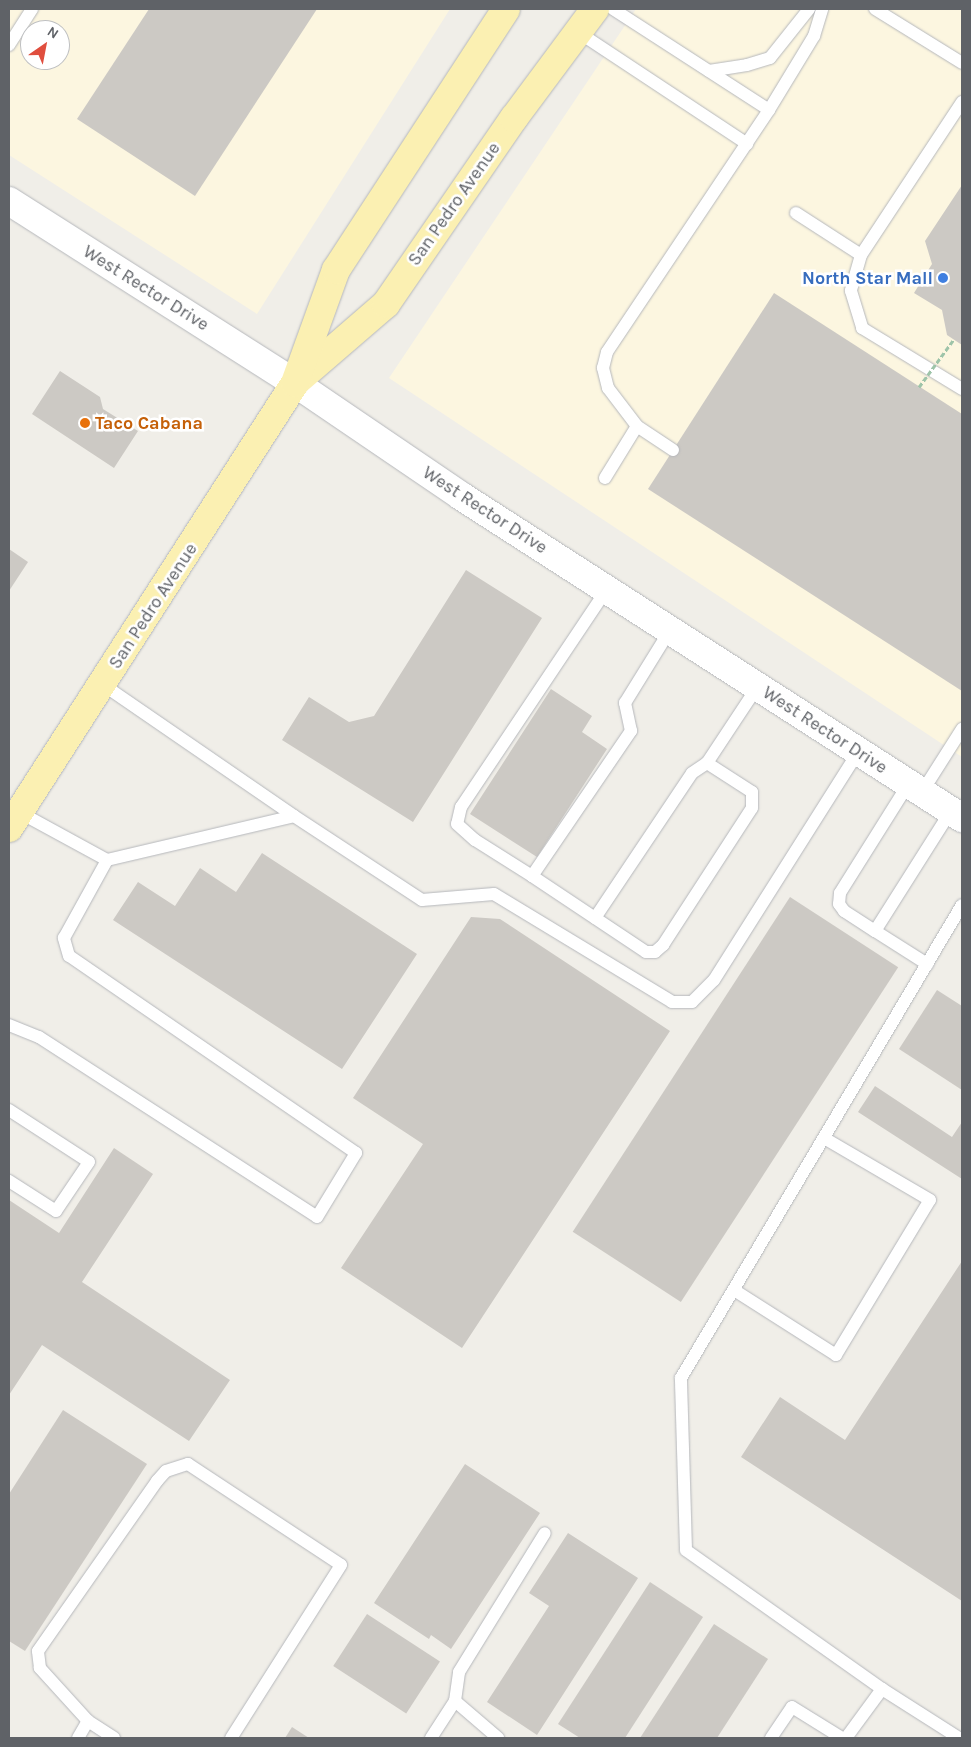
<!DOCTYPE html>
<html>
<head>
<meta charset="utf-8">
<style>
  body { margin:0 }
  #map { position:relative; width:971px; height:1747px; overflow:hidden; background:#f0eee8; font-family:Karla,sans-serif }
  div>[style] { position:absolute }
  .commercial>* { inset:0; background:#fcf6e0 }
  .building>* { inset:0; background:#ccc9c4; transform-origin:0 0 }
  .roads { filter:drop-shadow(0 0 1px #b5b7bb) drop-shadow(0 0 1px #b5b7bb) }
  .service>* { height:12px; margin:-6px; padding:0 6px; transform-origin:6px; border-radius:6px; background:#fff }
  .tertiary>* { height:28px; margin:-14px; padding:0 14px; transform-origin:14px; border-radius:14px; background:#fff }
  .primary>* { height:28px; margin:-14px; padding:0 14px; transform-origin:14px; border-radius:14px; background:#fbf0b2 }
  .path-bridge>* { height:3px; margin-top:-1.5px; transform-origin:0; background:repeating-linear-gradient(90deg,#9ec4a9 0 5px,transparent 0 7.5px) }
  .dots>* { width:14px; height:14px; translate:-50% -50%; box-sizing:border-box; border:2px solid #fff; border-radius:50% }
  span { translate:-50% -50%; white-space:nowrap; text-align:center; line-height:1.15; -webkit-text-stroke:5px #fff; paint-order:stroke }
  .street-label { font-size:18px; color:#5f6267 }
  .shop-label { font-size:18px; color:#366cbe; font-weight:700 }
  .right { translate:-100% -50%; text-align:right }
  .food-label { font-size:18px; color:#c56008; font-weight:700 }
  .left { translate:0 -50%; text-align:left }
  .frame { position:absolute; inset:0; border:10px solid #5f6267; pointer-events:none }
  .north { position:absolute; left:20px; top:20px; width:50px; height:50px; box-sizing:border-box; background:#fff; border:1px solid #bfc0c2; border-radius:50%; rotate:33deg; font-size:14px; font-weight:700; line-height:20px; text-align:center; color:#5f6267 }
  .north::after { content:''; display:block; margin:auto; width:18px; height:22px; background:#e04e3e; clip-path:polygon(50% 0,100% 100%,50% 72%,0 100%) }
</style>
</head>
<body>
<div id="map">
  <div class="commercial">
    <div style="clip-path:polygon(evenodd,9px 9px,450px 9px,257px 314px,9px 155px,9px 9px,30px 30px,60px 30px,60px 60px,30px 60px,30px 30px)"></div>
    <div style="clip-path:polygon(636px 9px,962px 9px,962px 757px,389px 378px)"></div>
  </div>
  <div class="building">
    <div style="clip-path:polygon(149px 9px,317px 9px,195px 196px,77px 119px)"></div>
    <div style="clip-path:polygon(962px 185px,962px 345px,947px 335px,942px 310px,914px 293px,932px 264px,925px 241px)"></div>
    <div style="clip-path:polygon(774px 293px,962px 414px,962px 691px,648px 489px)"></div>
    <div style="clip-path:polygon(60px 371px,100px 397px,103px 409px,138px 431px,114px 468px,32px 414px)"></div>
    <div style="clip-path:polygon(9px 549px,28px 562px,9px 591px)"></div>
    <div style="clip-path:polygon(466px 570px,542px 618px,413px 822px,282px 740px,309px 697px,349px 722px,374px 716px)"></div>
    <div style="clip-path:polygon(551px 689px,592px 716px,582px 732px,607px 749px,537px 857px,470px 814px)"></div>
    <div style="clip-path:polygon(262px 853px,417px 954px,342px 1069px,113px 920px,138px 882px,175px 906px,200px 868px,236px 892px)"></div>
    <div style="left:790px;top:897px;width:129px;height:399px;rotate:33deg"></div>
    <div style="clip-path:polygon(471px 917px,500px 919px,670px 1031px,462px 1348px,341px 1268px,423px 1144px,353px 1098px)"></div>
    <div style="clip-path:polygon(937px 990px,962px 1006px,962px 1090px,899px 1049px)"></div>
    <div style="clip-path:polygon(875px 1086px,952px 1137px,962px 1122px,962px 1179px,858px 1112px)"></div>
    <div style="clip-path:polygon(114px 1148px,153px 1174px,82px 1282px,230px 1380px,189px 1441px,42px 1345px,9px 1395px,9px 1200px,59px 1233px)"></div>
    <div style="clip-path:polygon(962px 1261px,962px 1601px,741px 1457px,780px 1397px,845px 1440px)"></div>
    <div style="clip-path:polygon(63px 1410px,147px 1464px,25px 1651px,9px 1641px,9px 1494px)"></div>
    <div style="clip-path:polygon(465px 1464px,540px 1513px,451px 1649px,431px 1635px,429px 1639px,374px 1603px)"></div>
    <div style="clip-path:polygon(568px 1533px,638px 1578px,537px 1735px,487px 1702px,549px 1606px,529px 1593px)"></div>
    <div style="clip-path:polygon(650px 1582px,703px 1617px,625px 1738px,580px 1738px,558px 1724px)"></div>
    <div style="left:367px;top:1614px;width:87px;height:62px;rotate:33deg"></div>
    <div style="clip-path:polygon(714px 1624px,768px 1659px,717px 1738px,640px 1738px)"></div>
    <div style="clip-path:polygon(292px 1727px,309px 1738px,285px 1738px)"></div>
  </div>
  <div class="roads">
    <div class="service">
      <div style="left:613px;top:9px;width:186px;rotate:32.9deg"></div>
      <div style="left:875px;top:9px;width:102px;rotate:31.8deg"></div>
      <div style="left:578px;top:32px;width:203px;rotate:33.5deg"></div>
      <div style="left:9px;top:45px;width:43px;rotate:-57.4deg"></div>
      <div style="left:709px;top:71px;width:38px;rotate:-9deg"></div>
      <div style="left:747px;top:65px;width:24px;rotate:-17deg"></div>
      <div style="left:770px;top:58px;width:63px;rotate:-51.5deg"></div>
      <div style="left:962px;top:102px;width:183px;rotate:123.4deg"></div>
      <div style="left:861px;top:255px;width:37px;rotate:106deg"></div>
      <div style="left:851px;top:291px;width:39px;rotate:73deg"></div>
      <div style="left:862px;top:328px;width:117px;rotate:31.4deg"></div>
      <div style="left:796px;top:213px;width:77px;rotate:32.9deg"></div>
      <div style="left:673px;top:450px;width:43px;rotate:-146.3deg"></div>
      <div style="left:637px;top:426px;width:48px;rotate:-127.3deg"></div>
      <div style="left:608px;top:388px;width:21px;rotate:-104deg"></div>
      <div style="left:603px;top:368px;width:16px;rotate:-76deg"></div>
      <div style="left:607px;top:352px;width:291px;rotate:-56.2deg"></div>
      <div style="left:769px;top:110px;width:87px;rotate:-58.7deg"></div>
      <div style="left:814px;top:36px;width:28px;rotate:-73deg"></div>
      <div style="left:605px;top:478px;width:61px;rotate:-58.4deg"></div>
      <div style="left:607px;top:589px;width:262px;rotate:123.8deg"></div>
      <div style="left:461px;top:807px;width:17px;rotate:103deg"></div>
      <div style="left:457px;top:824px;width:24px;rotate:42deg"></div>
      <div style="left:475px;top:840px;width:67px;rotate:32.3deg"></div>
      <div style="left:532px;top:876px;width:176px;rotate:-55.7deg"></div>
      <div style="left:631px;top:731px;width:29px;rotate:-102deg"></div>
      <div style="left:625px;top:703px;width:86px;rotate:-58.3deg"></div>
      <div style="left:102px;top:684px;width:233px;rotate:34.5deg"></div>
      <div style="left:909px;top:783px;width:130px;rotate:122.1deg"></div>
      <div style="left:840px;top:893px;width:11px;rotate:95deg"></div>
      <div style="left:839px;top:904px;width:9px;rotate:54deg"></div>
      <div style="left:844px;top:911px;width:37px;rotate:33deg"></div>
      <div style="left:875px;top:931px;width:142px;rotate:-57.7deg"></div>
      <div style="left:922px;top:792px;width:75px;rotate:-57.6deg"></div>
      <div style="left:107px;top:860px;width:192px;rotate:-13.2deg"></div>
      <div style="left:294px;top:816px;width:153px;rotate:33.3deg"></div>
      <div style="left:422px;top:900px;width:72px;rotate:-4.8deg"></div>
      <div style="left:494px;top:894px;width:208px;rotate:31.2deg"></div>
      <div style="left:672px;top:1002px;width:20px"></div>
      <div style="left:692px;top:1002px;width:31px;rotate:-45deg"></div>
      <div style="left:714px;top:980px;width:271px;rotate:-57.7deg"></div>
      <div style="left:532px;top:876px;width:137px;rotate:33.7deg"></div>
      <div style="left:646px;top:952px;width:9px"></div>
      <div style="left:655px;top:952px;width:11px;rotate:-41deg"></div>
      <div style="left:663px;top:945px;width:163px;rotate:-57deg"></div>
      <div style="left:752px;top:808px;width:16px;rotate:-90deg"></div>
      <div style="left:752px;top:792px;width:54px;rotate:-147.2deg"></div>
      <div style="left:707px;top:763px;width:92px;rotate:-56.5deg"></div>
      <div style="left:595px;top:918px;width:174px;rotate:-56.2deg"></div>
      <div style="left:692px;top:773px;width:18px;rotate:-34deg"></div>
      <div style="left:875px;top:931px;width:62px;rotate:32.4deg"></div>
      <div style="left:9px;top:1025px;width:32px;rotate:22deg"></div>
      <div style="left:39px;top:1037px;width:331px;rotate:32.9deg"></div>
      <div style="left:317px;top:1217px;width:75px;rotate:-58.6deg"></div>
      <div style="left:356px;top:1153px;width:348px;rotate:-145.5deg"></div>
      <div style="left:69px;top:956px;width:19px;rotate:-106deg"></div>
      <div style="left:64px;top:938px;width:89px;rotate:-61.1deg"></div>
      <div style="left:107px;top:860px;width:100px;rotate:-151.4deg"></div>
      <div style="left:9px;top:1110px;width:95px;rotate:33deg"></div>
      <div style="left:89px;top:1162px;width:59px;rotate:124deg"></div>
      <div style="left:56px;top:1211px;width:56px;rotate:-147.4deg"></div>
      <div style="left:734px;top:1290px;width:121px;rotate:32.5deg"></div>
      <div style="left:836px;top:1355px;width:181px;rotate:-58.8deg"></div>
      <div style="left:930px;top:1200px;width:123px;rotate:-149.7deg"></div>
      <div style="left:455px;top:1701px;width:57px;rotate:40.7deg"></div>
      <div style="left:88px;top:1721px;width:31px;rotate:33deg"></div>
      <div style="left:78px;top:1738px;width:20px;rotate:-60deg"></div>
      <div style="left:88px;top:1721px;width:72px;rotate:-132.2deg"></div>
      <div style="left:40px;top:1668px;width:17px;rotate:-97deg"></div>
      <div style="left:38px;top:1651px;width:208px;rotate:-55deg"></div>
      <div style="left:157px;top:1481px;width:13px;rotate:-48deg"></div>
      <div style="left:166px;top:1471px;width:23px;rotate:-18deg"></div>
      <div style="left:188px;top:1464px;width:183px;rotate:33.4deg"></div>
      <div style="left:341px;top:1565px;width:205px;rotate:122.4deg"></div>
      <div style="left:431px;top:1738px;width:44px;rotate:-57deg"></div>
      <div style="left:455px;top:1701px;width:29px;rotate:-82deg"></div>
      <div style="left:459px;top:1672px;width:163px;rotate:-58.3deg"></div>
      <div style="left:771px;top:1738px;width:37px;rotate:-56deg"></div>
      <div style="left:792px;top:1707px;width:59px;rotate:31.8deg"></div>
      <div style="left:846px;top:1738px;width:61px;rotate:-53.7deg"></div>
      <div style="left:959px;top:1738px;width:91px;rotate:-147.5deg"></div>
      <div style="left:882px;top:1689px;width:240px;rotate:-144.7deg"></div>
      <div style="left:686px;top:1550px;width:172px;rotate:-91.7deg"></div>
      <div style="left:681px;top:1378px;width:550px;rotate:-59.29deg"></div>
    </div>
    <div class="tertiary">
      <div style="left:9px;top:201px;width:339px;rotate:32.5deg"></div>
      <div style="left:295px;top:383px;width:201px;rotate:34.2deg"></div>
      <div style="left:461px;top:496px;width:596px;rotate:32.73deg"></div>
    </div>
    <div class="primary">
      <div style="left:298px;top:380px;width:116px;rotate:-40.8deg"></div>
      <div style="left:386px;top:304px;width:226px;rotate:-55.5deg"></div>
      <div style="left:514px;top:118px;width:136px;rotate:-53.4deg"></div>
      <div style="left:9px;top:828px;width:529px;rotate:-57.27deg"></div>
      <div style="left:295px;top:383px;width:120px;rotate:-70.1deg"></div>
      <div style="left:336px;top:270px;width:311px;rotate:-56.9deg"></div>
    </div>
  </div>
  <div class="path-bridge">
    <div style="left:919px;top:387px;width:59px;rotate:-53.9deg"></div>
  </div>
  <div class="dots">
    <div style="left:943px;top:278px;background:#3f7fe0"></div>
    <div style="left:85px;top:423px;background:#e8710a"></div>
  </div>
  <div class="street-label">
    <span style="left:454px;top:204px;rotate:-55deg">San Pedro Avenue</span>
    <span style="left:146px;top:288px;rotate:32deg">West Rector Drive</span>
    <span style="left:485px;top:510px;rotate:33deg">West Rector Drive</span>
    <span style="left:153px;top:606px;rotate:-57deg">San Pedro Avenue</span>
    <span style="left:825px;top:730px;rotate:33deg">West Rector Drive</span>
  </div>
  <div class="shop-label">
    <span class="right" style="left:933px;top:278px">North Star Mall</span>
  </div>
  <div class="food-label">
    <span class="left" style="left:95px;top:423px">Taco Cabana</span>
  </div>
  <div class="frame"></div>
  <div class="north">N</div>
</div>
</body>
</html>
